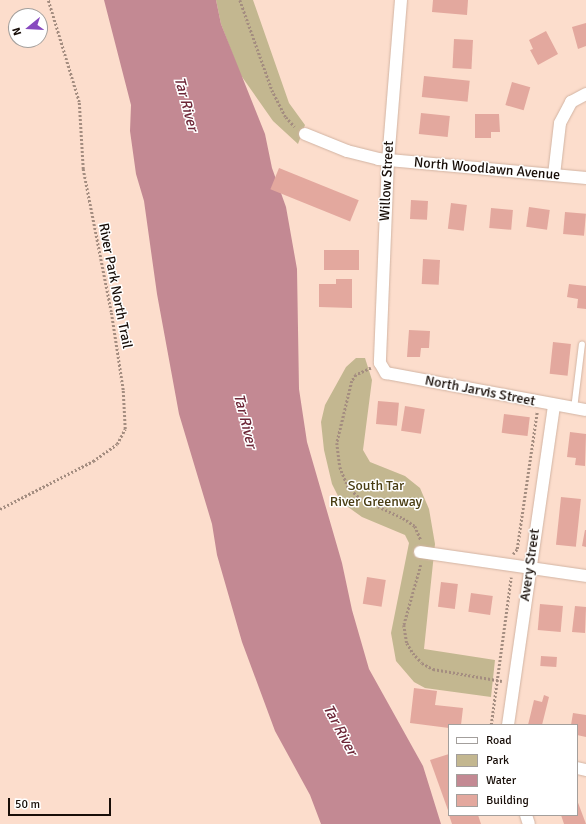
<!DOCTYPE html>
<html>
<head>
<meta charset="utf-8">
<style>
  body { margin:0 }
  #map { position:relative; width:586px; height:824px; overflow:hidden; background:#fcddcc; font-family:Signika,sans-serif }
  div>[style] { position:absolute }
  .green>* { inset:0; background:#c3b790 }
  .water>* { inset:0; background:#c38993 }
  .building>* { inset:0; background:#e3a89e; transform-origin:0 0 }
  .path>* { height:2.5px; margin-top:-1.25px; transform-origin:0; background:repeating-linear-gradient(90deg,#a48d80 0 2px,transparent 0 4px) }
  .roads { filter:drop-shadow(0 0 1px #d2b4a3) drop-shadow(0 0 1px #d2b4a3) }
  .lane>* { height:6px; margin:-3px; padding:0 3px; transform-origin:3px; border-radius:3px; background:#fff }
  .street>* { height:12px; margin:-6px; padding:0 6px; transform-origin:6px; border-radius:6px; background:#fff }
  span { translate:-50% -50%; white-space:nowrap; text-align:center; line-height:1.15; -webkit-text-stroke:3px #fff; paint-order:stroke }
  .street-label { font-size:14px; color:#180e08 }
  .park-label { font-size:14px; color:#493d13 }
  .water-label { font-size:15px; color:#6c2637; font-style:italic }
  .legend { position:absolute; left:448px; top:724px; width:130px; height:92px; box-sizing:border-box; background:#fff; border:1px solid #a39f9c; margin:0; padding:5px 7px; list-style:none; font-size:12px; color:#180e08 }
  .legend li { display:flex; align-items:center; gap:8px; height:20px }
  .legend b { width:20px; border:1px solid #a39f9c }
  .north { position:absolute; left:8px; top:8px; width:40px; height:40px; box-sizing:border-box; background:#fff; border:1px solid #a39f9c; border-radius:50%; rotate:252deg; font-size:11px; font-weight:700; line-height:16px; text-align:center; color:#180e08 }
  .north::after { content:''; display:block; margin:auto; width:14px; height:18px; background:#8749bf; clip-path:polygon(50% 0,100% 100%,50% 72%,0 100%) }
  .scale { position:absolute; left:8px; top:798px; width:103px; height:18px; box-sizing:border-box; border:2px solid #180e08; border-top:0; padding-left:5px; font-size:12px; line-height:14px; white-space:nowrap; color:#180e08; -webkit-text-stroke:3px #fff; paint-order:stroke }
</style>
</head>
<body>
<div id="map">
  <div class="green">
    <div style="clip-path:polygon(216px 0,253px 0,289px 103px,305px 125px,298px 144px,273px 121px,240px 74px,221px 24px)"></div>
    <div style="clip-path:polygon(356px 358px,365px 358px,372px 380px,363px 450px,370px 462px,405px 476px,420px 488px,429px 509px,435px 544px,424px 649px,495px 660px,491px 697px,425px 688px,414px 682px,396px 661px,391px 633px,409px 543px,405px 535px,362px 517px,341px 502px,332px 484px,324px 450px,321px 422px,325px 405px,346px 367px)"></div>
  </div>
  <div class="water">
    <div style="clip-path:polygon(104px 0,216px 0,221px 24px,265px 134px,272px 168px,286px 207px,297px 269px,299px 389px,307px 442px,342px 563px,352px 610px,369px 669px,423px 766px,441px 824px,321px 824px,310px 795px,275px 731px,242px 642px,217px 555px,212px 524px,179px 414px,157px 294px,144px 201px,136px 174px,130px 131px,131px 105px)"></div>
  </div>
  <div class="building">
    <div style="clip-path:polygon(433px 0,468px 0,467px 15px,432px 12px)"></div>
    <div style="clip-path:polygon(586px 23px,586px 46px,578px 49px,572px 27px)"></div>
    <div style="clip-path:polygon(546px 31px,558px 54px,538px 65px,530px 50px,533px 49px,529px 40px)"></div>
    <div style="left:454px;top:39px;width:19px;height:29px;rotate:3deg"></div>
    <div style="left:424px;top:76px;width:46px;height:21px;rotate:6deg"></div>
    <div style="left:512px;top:82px;width:19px;height:24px;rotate:16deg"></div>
    <div style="left:421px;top:113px;width:29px;height:21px;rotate:6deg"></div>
    <div style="clip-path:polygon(475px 114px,499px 114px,500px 132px,491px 132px,491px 138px,475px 138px)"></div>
    <div style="left:279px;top:168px;width:86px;height:23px;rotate:22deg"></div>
    <div style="left:411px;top:200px;width:17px;height:19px;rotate:3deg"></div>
    <div style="left:451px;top:203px;width:16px;height:26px;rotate:7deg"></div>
    <div style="left:529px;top:207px;width:21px;height:20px;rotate:8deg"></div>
    <div style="left:491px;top:208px;width:22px;height:20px;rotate:5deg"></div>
    <div style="left:565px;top:212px;width:21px;height:22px;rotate:5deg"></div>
    <div style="left:324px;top:250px;width:35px;height:20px"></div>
    <div style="left:423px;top:259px;width:17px;height:25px;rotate:3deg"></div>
    <div style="clip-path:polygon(336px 279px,352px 279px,352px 308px,319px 307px,319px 284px,336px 284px)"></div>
    <div style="clip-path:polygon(569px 284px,586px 286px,586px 309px,577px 308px,578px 299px,567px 297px)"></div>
    <div style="clip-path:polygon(409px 330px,430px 331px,429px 348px,421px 348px,420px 357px,407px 357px)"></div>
    <div style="left:553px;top:342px;width:18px;height:32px;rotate:6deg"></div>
    <div style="left:378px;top:401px;width:21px;height:23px;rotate:5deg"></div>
    <div style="left:405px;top:406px;width:20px;height:25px;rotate:9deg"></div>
    <div style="left:504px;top:414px;width:26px;height:19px;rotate:7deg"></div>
    <div style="clip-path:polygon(570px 432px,586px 434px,585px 466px,575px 465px,576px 458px,567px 457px)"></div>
    <div style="left:561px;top:497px;width:20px;height:48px;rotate:6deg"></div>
    <div style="clip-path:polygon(585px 530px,586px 530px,586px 547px,582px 546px)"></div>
    <div style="left:367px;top:577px;width:19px;height:27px;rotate:9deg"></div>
    <div style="left:441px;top:582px;width:17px;height:25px;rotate:7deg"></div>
    <div style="left:471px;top:593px;width:22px;height:19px;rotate:8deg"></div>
    <div style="left:540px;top:604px;width:23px;height:26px;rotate:5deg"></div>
    <div style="clip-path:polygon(575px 606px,586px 607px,585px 633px,572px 632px)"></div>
    <div style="left:541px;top:656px;width:16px;height:10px;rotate:4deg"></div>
    <div style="clip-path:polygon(414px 688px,437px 691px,435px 705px,463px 708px,461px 725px,449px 725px,449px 728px,410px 723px)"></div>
    <div style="clip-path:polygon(544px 695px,549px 697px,542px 725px,528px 725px,534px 700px,542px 702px)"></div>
    <div style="clip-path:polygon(573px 713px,586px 715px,586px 737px,577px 735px,577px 725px,571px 725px)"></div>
    <div style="clip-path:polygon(449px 754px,449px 813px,430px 760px)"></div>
    <div style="clip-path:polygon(577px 800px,586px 824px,564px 824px,561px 815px,577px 815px)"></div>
    <div style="clip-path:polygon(449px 815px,478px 815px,481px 824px,452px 824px)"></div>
  </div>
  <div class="path">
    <div style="left:240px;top:0;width:96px;rotate:70.4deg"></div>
    <div style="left:272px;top:90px;width:30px;rotate:63deg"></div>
    <div style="left:286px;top:117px;width:13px;rotate:48deg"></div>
    <div style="left:371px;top:368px;width:17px;rotate:155deg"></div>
    <div style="left:356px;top:375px;width:7px;rotate:124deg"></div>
    <div style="left:352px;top:381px;width:64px;rotate:103.6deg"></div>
    <div style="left:337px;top:443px;width:24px;rotate:83deg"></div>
    <div style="left:340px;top:467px;width:22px;rotate:68deg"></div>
    <div style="left:348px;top:487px;width:16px;rotate:43deg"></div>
    <div style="left:360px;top:498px;width:47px;rotate:24.9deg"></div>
    <div style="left:403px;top:518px;width:14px;rotate:34deg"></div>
    <div style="left:415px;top:526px;width:15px;rotate:67deg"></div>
    <div style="left:0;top:509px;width:105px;rotate:-27.3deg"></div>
    <div style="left:93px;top:461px;width:29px;rotate:-35deg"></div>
    <div style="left:117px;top:444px;width:17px;rotate:-62deg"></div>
    <div style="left:125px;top:429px;width:39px;rotate:-93deg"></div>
    <div style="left:123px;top:390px;width:79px;rotate:-98.7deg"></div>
    <div style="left:111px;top:312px;width:146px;rotate:-101.1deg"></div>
    <div style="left:83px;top:169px;width:67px;rotate:-93.4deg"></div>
    <div style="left:79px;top:102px;width:107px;rotate:-106.9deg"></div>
    <div style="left:513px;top:554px;width:6px;rotate:-51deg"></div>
    <div style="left:517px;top:549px;width:138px;rotate:-81.7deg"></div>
    <div style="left:421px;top:565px;width:62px;rotate:105.8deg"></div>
    <div style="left:404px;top:625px;width:18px;rotate:81deg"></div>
    <div style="left:407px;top:643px;width:12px;rotate:59deg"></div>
    <div style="left:413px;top:653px;width:13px;rotate:48deg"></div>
    <div style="left:422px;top:663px;width:13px;rotate:29deg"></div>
    <div style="left:433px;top:669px;width:70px;rotate:9.9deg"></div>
    <div style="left:491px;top:725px;width:149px;rotate:-82.3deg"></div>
  </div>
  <div class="roads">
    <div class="lane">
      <div style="left:574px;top:409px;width:65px;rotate:-83deg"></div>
    </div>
    <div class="street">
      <div style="left:401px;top:0;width:161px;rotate:94.6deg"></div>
      <div style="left:388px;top:160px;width:203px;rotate:92.3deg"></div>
      <div style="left:380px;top:363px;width:12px;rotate:59deg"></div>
      <div style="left:386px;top:373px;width:203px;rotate:10.5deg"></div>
      <div style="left:305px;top:134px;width:45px;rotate:22deg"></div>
      <div style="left:347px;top:151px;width:32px;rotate:14deg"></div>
      <div style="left:378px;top:159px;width:209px;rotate:5.2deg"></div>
      <div style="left:554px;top:175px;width:52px;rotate:-83.4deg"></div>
      <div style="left:560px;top:123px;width:24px;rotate:-62deg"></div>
      <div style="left:571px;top:102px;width:17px;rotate:-28deg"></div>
      <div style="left:420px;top:552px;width:168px;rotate:8.2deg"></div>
      <div style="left:508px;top:725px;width:323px;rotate:-81.8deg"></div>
      <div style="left:577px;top:768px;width:9px;rotate:13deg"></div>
      <div style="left:526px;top:815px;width:9px;rotate:72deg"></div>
    </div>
  </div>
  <div class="street-label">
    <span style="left:487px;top:169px;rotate:5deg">North Woodlawn Avenue</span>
    <span style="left:387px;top:181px;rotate:-87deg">Willow Street</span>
    <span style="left:115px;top:286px;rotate:79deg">River Park North Trail</span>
    <span style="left:480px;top:391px;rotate:11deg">North Jarvis Street</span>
    <span style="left:530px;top:565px;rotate:-82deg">Avery Street</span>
  </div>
  <div class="park-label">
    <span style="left:376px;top:494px">South Tar<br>River Greenway</span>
  </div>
  <div class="water-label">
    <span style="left:186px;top:104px;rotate:75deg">Tar River</span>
    <span style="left:245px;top:421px;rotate:76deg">Tar River</span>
    <span style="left:340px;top:730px;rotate:62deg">Tar River</span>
  </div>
  <ul class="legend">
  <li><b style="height:5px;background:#fff"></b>Road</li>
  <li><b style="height:11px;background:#c3b790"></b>Park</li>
  <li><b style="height:11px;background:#c38993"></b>Water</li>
  <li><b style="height:11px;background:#e3a89e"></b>Building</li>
  </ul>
  <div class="north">N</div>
  <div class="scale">50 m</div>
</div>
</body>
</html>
